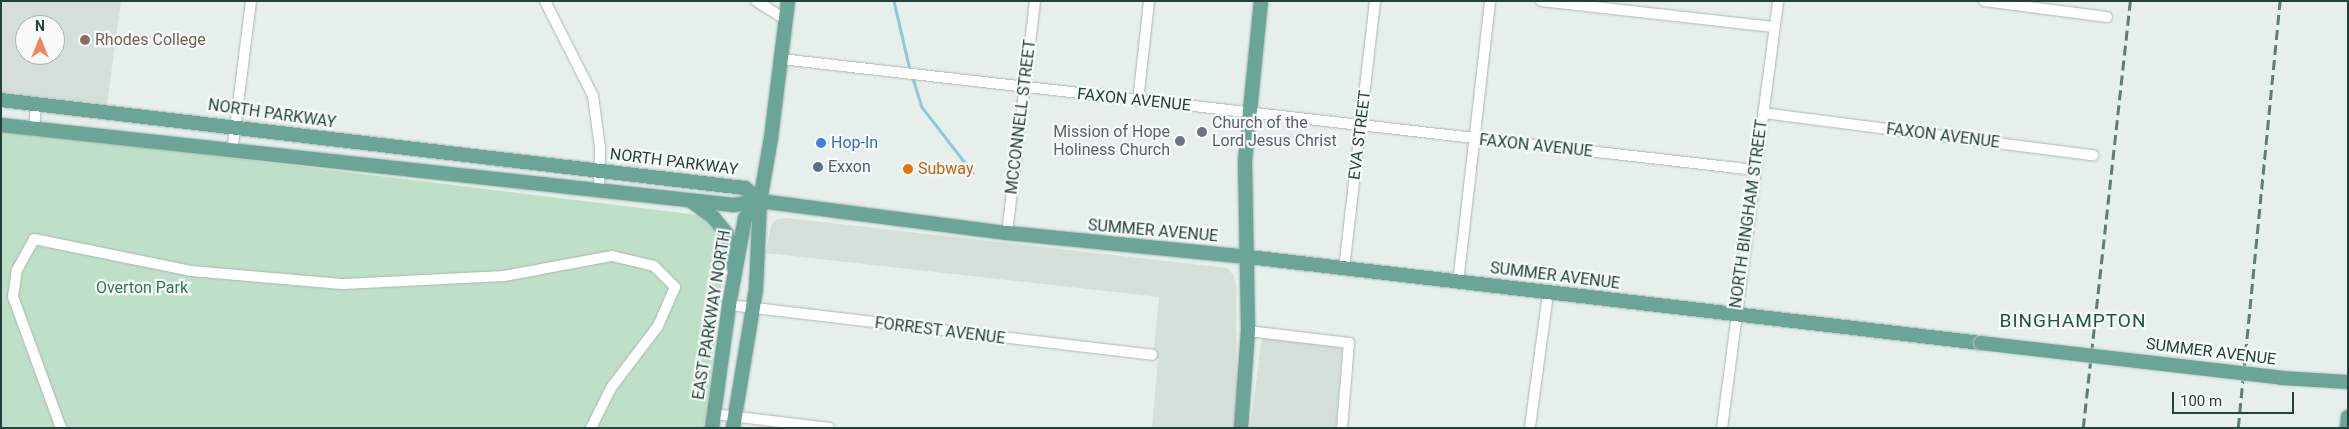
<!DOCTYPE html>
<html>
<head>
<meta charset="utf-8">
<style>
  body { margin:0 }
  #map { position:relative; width:2349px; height:429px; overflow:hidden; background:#e6efeb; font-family:Roboto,sans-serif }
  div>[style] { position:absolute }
  .built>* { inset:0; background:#d4dfda }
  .green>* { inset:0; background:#bfe0c8 }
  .stream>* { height:2.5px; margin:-1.25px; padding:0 1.25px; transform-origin:1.25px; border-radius:1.25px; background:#8ec9d4 }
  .roads { filter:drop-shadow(0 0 1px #a8b8b2) drop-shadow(0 0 1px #a8b8b2) }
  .minor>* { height:10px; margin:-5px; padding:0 5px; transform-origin:5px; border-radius:5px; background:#fff }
  .major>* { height:14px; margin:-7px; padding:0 7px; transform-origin:7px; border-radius:7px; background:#6aa596 }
  .rail>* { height:2.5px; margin-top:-1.25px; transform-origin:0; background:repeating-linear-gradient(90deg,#5f7d75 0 10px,transparent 0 15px) }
  .bridges { filter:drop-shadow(0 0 1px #c2cac8) drop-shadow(0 0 1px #c2cac8) }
  .major-bridge>* { height:14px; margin:-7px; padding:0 7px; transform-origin:7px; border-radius:7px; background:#6aa596 }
  .dots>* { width:14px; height:14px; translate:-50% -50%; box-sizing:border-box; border:2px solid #f7fbf9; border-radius:50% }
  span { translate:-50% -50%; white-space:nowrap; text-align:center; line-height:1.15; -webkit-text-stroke:4.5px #f7fbf9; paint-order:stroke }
  .education-label { font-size:16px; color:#785e54 }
  .left { translate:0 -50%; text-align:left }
  .street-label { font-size:16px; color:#24423a }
  .worship-label { font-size:16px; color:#5b616d }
  .right { translate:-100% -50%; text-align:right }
  .shop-label { font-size:16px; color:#366cbe }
  .service-label { font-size:16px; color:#4e5e75 }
  .food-label { font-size:16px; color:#c56008 }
  .park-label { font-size:16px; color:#2d7a4b }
  .quarter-label { font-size:19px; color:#1f5548; letter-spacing:1px }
  .frame { position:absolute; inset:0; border:2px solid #24423a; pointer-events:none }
  .north { position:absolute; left:15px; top:15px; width:50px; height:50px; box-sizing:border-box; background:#f7fbf9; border:1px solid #a3b1ad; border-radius:50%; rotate:0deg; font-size:14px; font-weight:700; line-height:20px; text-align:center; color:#24423a }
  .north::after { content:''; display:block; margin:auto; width:18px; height:22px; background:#f4845f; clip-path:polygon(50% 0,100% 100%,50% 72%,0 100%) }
  .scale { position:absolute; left:2172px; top:392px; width:122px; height:22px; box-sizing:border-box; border:2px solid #24423a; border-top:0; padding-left:6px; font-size:15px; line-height:18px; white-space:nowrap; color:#24423a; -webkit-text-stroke:4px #f7fbf9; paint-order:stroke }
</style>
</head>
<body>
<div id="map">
  <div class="built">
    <div style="clip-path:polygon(evenodd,1px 1px,121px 1px,107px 104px,1px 92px,1px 1px,25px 25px,55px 25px,55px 55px,25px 55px,25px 25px)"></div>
    <div style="clip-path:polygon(787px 218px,1227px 268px,1234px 276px,1236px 286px,1237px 395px,1234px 428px,1152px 428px,1158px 359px,1153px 359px,1159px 297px,766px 253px,771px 225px,777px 219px)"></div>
    <div style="clip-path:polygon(1262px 337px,1335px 347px,1342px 350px,1336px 428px,1250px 428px)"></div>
  </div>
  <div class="green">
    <div style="clip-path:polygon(1px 130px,706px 216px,726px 243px,705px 428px,1px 428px)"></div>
  </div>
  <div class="stream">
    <div style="left:894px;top:1px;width:71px;rotate:76.9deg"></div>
    <div style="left:913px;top:78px;width:30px;rotate:73deg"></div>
    <div style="left:922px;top:107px;width:83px;rotate:52.3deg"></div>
  </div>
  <div class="roads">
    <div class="minor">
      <div style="left:545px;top:1px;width:106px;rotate:63.2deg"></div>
      <div style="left:593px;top:96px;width:52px;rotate:82.3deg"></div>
      <div style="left:600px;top:148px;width:42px;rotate:91.4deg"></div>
      <div style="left:756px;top:1px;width:36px;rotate:32deg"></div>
      <div style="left:1541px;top:1px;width:234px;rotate:6.4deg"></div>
      <div style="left:1984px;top:1px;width:124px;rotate:7.4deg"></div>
      <div style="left:781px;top:59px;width:980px;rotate:6.5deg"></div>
      <div style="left:1138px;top:101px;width:101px;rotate:-83.7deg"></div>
      <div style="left:1763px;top:113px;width:333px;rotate:7.3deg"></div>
      <div style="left:34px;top:129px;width:25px;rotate:-85deg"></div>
      <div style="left:232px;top:152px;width:152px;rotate:-82.8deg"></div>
      <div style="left:1007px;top:233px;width:234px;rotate:-83.1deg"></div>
      <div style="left:1344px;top:269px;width:270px;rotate:-83.4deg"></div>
      <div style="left:1458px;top:283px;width:284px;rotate:-83.5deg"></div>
      <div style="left:729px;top:305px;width:426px;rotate:6.7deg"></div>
      <div style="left:1248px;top:331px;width:102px;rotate:6.8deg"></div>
      <div style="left:1349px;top:343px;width:85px;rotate:94.7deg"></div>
      <div style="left:714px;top:414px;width:116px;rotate:6.9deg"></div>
      <div style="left:1530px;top:427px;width:135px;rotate:-82.3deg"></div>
      <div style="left:61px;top:428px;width:140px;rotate:-110.1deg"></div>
      <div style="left:13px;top:297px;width:27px;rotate:-82deg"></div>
      <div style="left:17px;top:270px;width:35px;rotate:-61deg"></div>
      <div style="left:34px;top:239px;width:160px;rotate:11.5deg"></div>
      <div style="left:191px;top:271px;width:154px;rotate:4.9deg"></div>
      <div style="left:344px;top:284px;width:160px;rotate:-2.9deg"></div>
      <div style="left:504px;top:276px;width:110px;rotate:-10.5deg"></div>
      <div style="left:612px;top:256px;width:43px;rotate:13.4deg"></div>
      <div style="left:654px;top:266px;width:30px;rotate:45deg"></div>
      <div style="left:675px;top:287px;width:43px;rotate:113.6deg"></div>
      <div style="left:658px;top:326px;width:78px;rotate:127.2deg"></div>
      <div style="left:611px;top:388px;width:45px;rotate:116.6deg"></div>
      <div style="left:1722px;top:428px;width:431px;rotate:-82.5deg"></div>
    </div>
    <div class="major">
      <div style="left:1px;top:100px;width:749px;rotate:6.75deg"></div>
      <div style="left:745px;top:188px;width:20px;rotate:41deg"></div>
      <div style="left:1px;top:125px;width:737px;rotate:6.23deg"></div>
      <div style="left:734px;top:205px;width:26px;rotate:-9deg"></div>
      <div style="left:760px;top:201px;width:249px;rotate:7.4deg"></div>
      <div style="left:1007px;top:233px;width:243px;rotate:5.7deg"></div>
      <div style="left:1249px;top:257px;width:737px;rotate:6.7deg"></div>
      <div style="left:691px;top:201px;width:27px;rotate:36deg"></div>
      <div style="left:713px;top:217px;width:22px;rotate:51deg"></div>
      <div style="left:727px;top:234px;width:32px;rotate:79deg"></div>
      <div style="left:712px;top:428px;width:124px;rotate:-82.1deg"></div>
      <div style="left:729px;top:305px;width:88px;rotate:-79.6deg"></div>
      <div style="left:745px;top:218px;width:23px;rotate:-49deg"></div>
      <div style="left:733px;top:428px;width:141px;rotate:-80.6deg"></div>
      <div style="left:756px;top:289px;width:88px;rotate:-87.4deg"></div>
      <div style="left:760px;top:201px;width:64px;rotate:-80.1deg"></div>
      <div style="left:771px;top:138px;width:138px;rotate:-82.9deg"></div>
      <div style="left:1241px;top:428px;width:97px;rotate:-85.9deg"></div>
      <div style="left:1248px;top:331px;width:170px;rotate:-91deg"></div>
      <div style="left:1245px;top:161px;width:161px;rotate:-84.3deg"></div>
      <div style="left:2347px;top:428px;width:11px;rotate:-85deg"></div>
    </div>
  </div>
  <div class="rail">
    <div style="left:2083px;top:428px;width:430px;rotate:-83.7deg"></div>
    <div style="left:2238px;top:428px;width:429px;rotate:-84.4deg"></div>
  </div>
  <div class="bridges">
    <div class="major-bridge">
      <div style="left:1981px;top:343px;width:303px;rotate:6.6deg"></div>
      <div style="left:2282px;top:378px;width:66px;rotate:3.5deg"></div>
    </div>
  </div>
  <div class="dots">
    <div style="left:85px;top:40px;background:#8d6e63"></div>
    <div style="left:1202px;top:132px;background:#6b7280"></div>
    <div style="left:1180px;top:141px;background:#6b7280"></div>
    <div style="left:821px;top:143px;background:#3f7fe0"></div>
    <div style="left:818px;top:167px;background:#5c6f8a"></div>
    <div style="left:908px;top:169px;background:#e8710a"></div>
  </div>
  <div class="education-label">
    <span class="left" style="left:95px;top:40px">Rhodes College</span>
  </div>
  <div class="street-label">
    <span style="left:1134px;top:100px;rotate:6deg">FAXON AVENUE</span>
    <span style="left:272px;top:114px;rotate:8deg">NORTH PARKWAY</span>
    <span style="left:1021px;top:117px;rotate:-83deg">MCCONNELL STREET</span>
    <span style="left:1360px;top:135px;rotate:-83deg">EVA STREET</span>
    <span style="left:1943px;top:136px;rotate:7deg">FAXON AVENUE</span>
    <span style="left:1536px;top:146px;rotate:6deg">FAXON AVENUE</span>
    <span style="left:674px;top:162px;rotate:7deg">NORTH PARKWAY</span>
    <span style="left:1749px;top:214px;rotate:-82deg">NORTH BINGHAM STREET</span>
    <span style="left:1153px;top:231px;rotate:5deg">SUMMER AVENUE</span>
    <span style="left:1555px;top:276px;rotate:7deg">SUMMER AVENUE</span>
    <span style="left:712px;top:315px;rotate:-81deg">EAST PARKWAY NORTH</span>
    <span style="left:940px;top:331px;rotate:7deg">FORREST AVENUE</span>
    <span style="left:2211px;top:352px;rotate:7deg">SUMMER AVENUE</span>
  </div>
  <div class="worship-label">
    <span class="left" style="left:1212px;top:132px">Church of the<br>Lord Jesus Christ</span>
    <span class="right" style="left:1170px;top:141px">Mission of Hope<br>Holiness Church</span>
  </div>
  <div class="shop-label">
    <span class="left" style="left:831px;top:143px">Hop-In</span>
  </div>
  <div class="service-label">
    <span class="left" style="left:828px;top:167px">Exxon</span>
  </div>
  <div class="food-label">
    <span class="left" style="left:918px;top:169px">Subway</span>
  </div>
  <div class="park-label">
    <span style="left:142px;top:288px">Overton Park</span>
  </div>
  <div class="quarter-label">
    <span style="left:2073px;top:321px">BINGHAMPTON</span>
  </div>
  <div class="frame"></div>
  <div class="north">N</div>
  <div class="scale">100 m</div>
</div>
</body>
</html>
